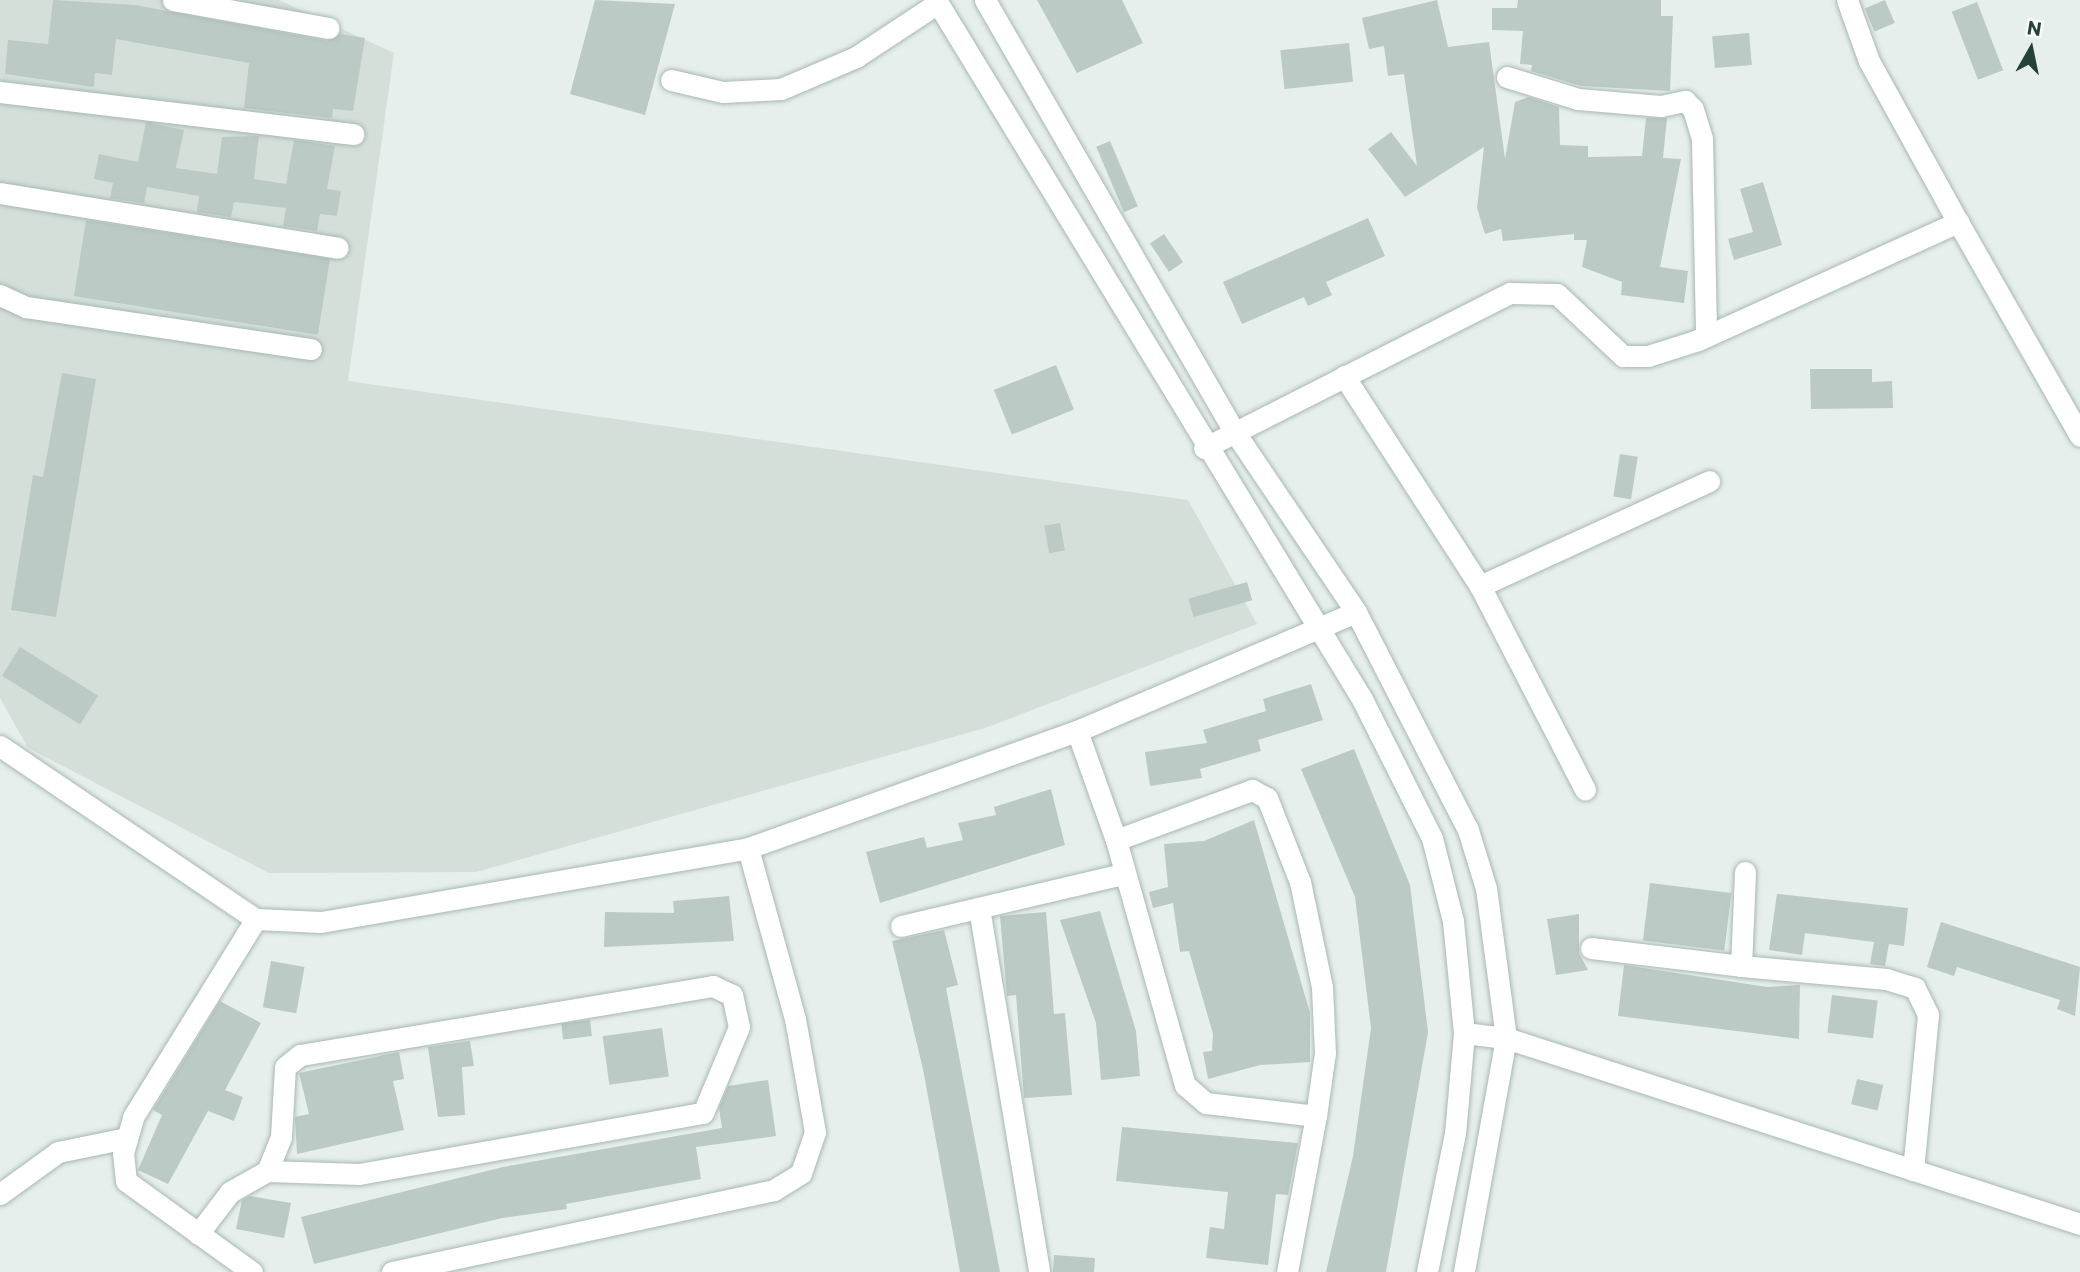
<!DOCTYPE html>
<html>
<head>
<meta charset="utf-8">
<style>
  body { margin:0 }
  #map { position:relative; width:2080px; height:1272px; overflow:hidden; background:#e6efeb; font-family:Commissioner,sans-serif }
  div>[style] { position:absolute }
  .built>* { inset:0; background:#d4dfda }
  .building>* { inset:0; background:#bbcac4; transform-origin:0 0 }
  .roads { filter:drop-shadow(0 0 2px #a8b8b2) drop-shadow(0 0 2px #a8b8b2) }
  .minor>* { height:21px; margin:-10.5px; padding:0 10.5px; transform-origin:10.5px; border-radius:10.5px; background:#fff }
  .tertiary>* { height:21px; margin:-10.5px; padding:0 10.5px; transform-origin:10.5px; border-radius:10.5px; background:#fff }
  span { translate:-50% -50%; white-space:nowrap; text-align:center; line-height:1.15; -webkit-text-stroke:6px #f7fbf9; paint-order:stroke }
  .north { position:absolute; left:1996px; top:14px; width:70px; height:70px; -webkit-text-stroke:5px #f7fbf9; paint-order:stroke; rotate:9deg; font-size:19px; font-weight:700; line-height:28px; text-align:center; color:#24423a }
  .north::after { content:''; display:block; margin:auto; width:24px; height:32px; background:#24423a; clip-path:polygon(50% 0,100% 100%,50% 72%,0 100%) }
</style>
</head>
<body>
<div id="map">
  <div class="built">
    <div style="clip-path:polygon(0 0,279px 0,394px 53px,348px 381px,1188px 500px,1257px 624px,985px 728px,476px 872px,269px 873px,28px 748px,0 698px)"></div>
  </div>
  <div class="building">
    <div style="clip-path:polygon(53px 0,135px 5px,327px 41px,340px 34px,365px 38px,353px 111px,333px 109px,332px 118px,244px 108px,249px 63px,116px 39px,112px 75px,95px 73px,94px 87px,5px 74px,8px 40px,48px 44px)"></div>
    <div style="clip-path:polygon(595px 0,675px 4px,645px 115px,570px 94px)"></div>
    <div style="clip-path:polygon(1037px 0,1122px 0,1143px 43px,1077px 73px)"></div>
    <div style="clip-path:polygon(1437px 0,1448px 47px,1489px 42px,1505px 159px,1515px 102px,1529px 97px,1559px 107px,1560px 145px,1588px 146px,1588px 157px,1642px 156px,1646px 118px,1667px 118px,1663px 158px,1681px 159px,1660px 267px,1688px 271px,1684px 303px,1621px 295px,1622px 282px,1582px 267px,1587px 240px,1574px 240px,1574px 234px,1503px 241px,1501px 229px,1485px 234px,1477px 208px,1484px 147px,1405px 197px,1368px 149px,1391px 132px,1417px 166px,1404px 74px,1388px 76px,1384px 46px,1369px 49px,1362px 18px)"></div>
    <div style="clip-path:polygon(1518px 0,1661px 0,1661px 16px,1673px 16px,1670px 91px,1581px 86px,1531px 71px,1532px 65px,1520px 64px,1523px 31px,1492px 30px,1492px 8px,1517px 8px)"></div>
    <div style="left:1885px;top:0;width:25px;height:22px;rotate:67deg"></div>
    <div style="left:1977px;top:2px;width:73px;height:27px;rotate:69deg"></div>
    <div style="left:1749px;top:33px;width:32px;height:37px;rotate:85deg"></div>
    <div style="left:1349px;top:43px;width:39px;height:69px;rotate:84deg"></div>
    <div style="clip-path:polygon(146px 122px,184px 130px,176px 168px,217px 174px,222px 137px,259px 136px,254px 179px,286px 184px,294px 140px,335px 146px,327px 189px,341px 191px,337px 216px,320px 214px,317px 231px,283px 226px,286px 208px,234px 202px,231px 217px,197px 212px,199px 196px,147px 187px,144px 203px,110px 198px,113px 183px,94px 179px,99px 154px,138px 162px)"></div>
    <div style="left:1110px;top:141px;width:71px;height:15px;rotate:67deg"></div>
    <div style="clip-path:polygon(1763px 182px,1782px 245px,1734px 260px,1728px 239px,1753px 232px,1740px 189px)"></div>
    <div style="clip-path:polygon(1368px 218px,1385px 256px,1326px 282px,1332px 295px,1308px 306px,1304px 297px,1242px 324px,1223px 282px)"></div>
    <div style="left:86px;top:220px;width:247px;height:77px;rotate:9deg"></div>
    <div style="left:1164px;top:234px;width:34px;height:17px;rotate:56deg"></div>
    <div style="left:1056px;top:365px;width:48px;height:67px;rotate:68deg"></div>
    <div style="clip-path:polygon(1810px 369px,1872px 369px,1872px 382px,1892px 381px,1893px 408px,1811px 409px)"></div>
    <div style="clip-path:polygon(62px 373px,96px 379px,56px 617px,11px 610px,33px 475px,43px 477px)"></div>
    <div style="left:1620px;top:454px;width:18px;height:43px;rotate:9deg"></div>
    <div style="left:1060px;top:523px;width:28px;height:16px;rotate:80deg"></div>
    <div style="left:1247px;top:582px;width:19px;height:61px;rotate:74deg"></div>
    <div style="left:20px;top:647px;width:92px;height:34px;rotate:32deg"></div>
    <div style="clip-path:polygon(1311px 684px,1323px 720px,1258px 740px,1261px 751px,1200px 769px,1202px 778px,1150px 786px,1145px 752px,1207px 743px,1203px 730px,1266px 711px,1263px 699px)"></div>
    <div style="clip-path:polygon(1354px 749px,1410px 885px,1428px 1032px,1386px 1272px,1326px 1272px,1353px 1156px,1371px 1028px,1355px 897px,1301px 769px)"></div>
    <div style="clip-path:polygon(1051px 789px,1065px 845px,880px 903px,866px 852px,924px 837px,927px 848px,963px 840px,958px 823px,996px 815px,994px 807px)"></div>
    <div style="clip-path:polygon(1254px 820px,1310px 1013px,1310px 1062px,1260px 1065px,1208px 1079px,1203px 1052px,1212px 1051px,1213px 1034px,1189px 951px,1180px 952px,1173px 903px,1153px 908px,1149px 892px,1168px 887px,1164px 844px,1204px 841px)"></div>
    <div style="left:1650px;top:883px;width:82px;height:58px;rotate:7deg"></div>
    <div style="clip-path:polygon(1777px 894px,1908px 908px,1904px 946px,1889px 944px,1885px 966px,1870px 964px,1874px 942px,1805px 933px,1802px 955px,1769px 950px)"></div>
    <div style="clip-path:polygon(729px 896px,734px 941px,604px 947px,605px 912px,674px 913px,673px 901px)"></div>
    <div style="clip-path:polygon(1100px 911px,1136px 1031px,1140px 1076px,1101px 1080px,1096px 1023px,1060px 920px)"></div>
    <div style="clip-path:polygon(1046px 912px,1054px 1014px,1065px 1013px,1072px 1095px,1024px 1098px,1016px 995px,1007px 996px,1000px 916px)"></div>
    <div style="clip-path:polygon(1579px 914px,1579px 953px,1588px 970px,1556px 975px,1547px 919px)"></div>
    <div style="clip-path:polygon(1941px 922px,2080px 967px,2075px 1016px,2057px 1009px,2060px 1000px,1957px 967px,1954px 976px,1927px 967px)"></div>
    <div style="clip-path:polygon(944px 930px,958px 985px,946px 988px,1000px 1272px,960px 1272px,923px 1069px,892px 941px)"></div>
    <div style="left:271px;top:961px;width:34px;height:47px;rotate:10deg"></div>
    <div style="clip-path:polygon(1624px 965px,1767px 987px,1800px 985px,1799px 1039px,1618px 1016px)"></div>
    <div style="left:1832px;top:995px;width:46px;height:38px;rotate:7deg"></div>
    <div style="clip-path:polygon(220px 1001px,261px 1023px,225px 1090px,243px 1097px,234px 1121px,208px 1111px,168px 1184px,138px 1170px,162px 1115px,153px 1110px)"></div>
    <div style="left:590px;top:1020px;width:16px;height:29px;rotate:83deg"></div>
    <div style="left:662px;top:1028px;width:49px;height:60px;rotate:82deg"></div>
    <div style="clip-path:polygon(470px 1041px,474px 1066px,462px 1067px,465px 1115px,438px 1117px,428px 1047px)"></div>
    <div style="clip-path:polygon(399px 1052px,404px 1079px,393px 1081px,404px 1130px,297px 1154px,295px 1117px,309px 1114px,299px 1073px)"></div>
    <div style="left:1857px;top:1079px;width:27px;height:26px;rotate:13deg"></div>
    <div style="clip-path:polygon(768px 1080px,776px 1136px,696px 1147px,701px 1179px,566px 1204px,567px 1209px,502px 1218px,314px 1264px,301px 1217px,503px 1167px,722px 1128px,719px 1108px,728px 1086px)"></div>
    <div style="clip-path:polygon(1122px 1127px,1298px 1143px,1288px 1195px,1276px 1194px,1268px 1265px,1206px 1258px,1210px 1227px,1224px 1229px,1228px 1192px,1116px 1181px)"></div>
    <div style="clip-path:polygon(250px 1196px,291px 1203px,284px 1238px,236px 1229px,242px 1200px)"></div>
    <div style="clip-path:polygon(1054px 1255px,1095px 1258px,1094px 1272px,1053px 1272px)"></div>
  </div>
  <div class="roads">
    <div class="minor">
      <div style="left:173px;top:0;width:158px;rotate:10.2deg"></div>
      <div style="left:1847px;top:0;width:65px;rotate:70.2deg"></div>
      <div style="left:1869px;top:61px;width:184px;rotate:61.1deg"></div>
      <div style="left:1507px;top:77px;width:74px;rotate:17.2deg"></div>
      <div style="left:1578px;top:99px;width:83px;rotate:4.8deg"></div>
      <div style="left:1661px;top:106px;width:25px;rotate:-12deg"></div>
      <div style="left:1685px;top:101px;width:11px;rotate:45deg"></div>
      <div style="left:1693px;top:109px;width:31px;rotate:73deg"></div>
      <div style="left:1702px;top:139px;width:197px;rotate:88.8deg"></div>
      <div style="left:671px;top:80px;width:53px;rotate:13deg"></div>
      <div style="left:723px;top:92px;width:58px;rotate:-3deg"></div>
      <div style="left:781px;top:89px;width:82px;rotate:-23.1deg"></div>
      <div style="left:856px;top:57px;width:98px;rotate:-33.4deg"></div>
      <div style="left:0;top:92px;width:356px;rotate:6.8deg"></div>
      <div style="left:0;top:193px;width:342px;rotate:9.2deg"></div>
      <div style="left:0;top:295px;width:29px;rotate:25deg"></div>
      <div style="left:26px;top:307px;width:288px;rotate:8.4deg"></div>
      <div style="left:1344px;top:376px;width:250px;rotate:57.1deg"></div>
      <div style="left:1480px;top:586px;width:229px;rotate:62.7deg"></div>
      <div style="left:1204px;top:448px;width:343px;rotate:-26.9deg"></div>
      <div style="left:1510px;top:293px;width:47px;rotate:1.2deg"></div>
      <div style="left:1557px;top:294px;width:91px;rotate:43.2deg"></div>
      <div style="left:1623px;top:356px;width:25px"></div>
      <div style="left:1648px;top:356px;width:52px;rotate:-17.7deg"></div>
      <div style="left:1698px;top:340px;width:286px;rotate:-24.4deg"></div>
      <div style="left:1958px;top:222px;width:246px;rotate:60.3deg"></div>
      <div style="left:1480px;top:586px;width:252px;rotate:-24.6deg"></div>
      <div style="left:1077px;top:731px;width:116px;rotate:70.3deg"></div>
      <div style="left:1116px;top:840px;width:255px;rotate:74.3deg"></div>
      <div style="left:1185px;top:1085px;width:28px;rotate:41deg"></div>
      <div style="left:1206px;top:1103px;width:111px;rotate:6.7deg"></div>
      <div style="left:1316px;top:1116px;width:64px;rotate:-81.9deg"></div>
      <div style="left:1325px;top:1053px;width:66px;rotate:-92.6deg"></div>
      <div style="left:1322px;top:987px;width:107px;rotate:-101.8deg"></div>
      <div style="left:1300px;top:882px;width:90px;rotate:-111.4deg"></div>
      <div style="left:1267px;top:798px;width:17px;rotate:-152deg"></div>
      <div style="left:1252px;top:790px;width:145px;rotate:159.8deg"></div>
      <div style="left:0;top:746px;width:309px;rotate:34.1deg"></div>
      <div style="left:256px;top:919px;width:65px;rotate:2.6deg"></div>
      <div style="left:321px;top:922px;width:433px;rotate:-9.8deg"></div>
      <div style="left:748px;top:848px;width:349px;rotate:-19.6deg"></div>
      <div style="left:1077px;top:731px;width:303px;rotate:-23.1deg"></div>
      <div style="left:1745px;top:872px;width:94px;rotate:92.4deg"></div>
      <div style="left:1741px;top:966px;width:146px;rotate:5.1deg"></div>
      <div style="left:1886px;top:979px;width:30px;rotate:17deg"></div>
      <div style="left:1915px;top:988px;width:30px;rotate:64deg"></div>
      <div style="left:1928px;top:1015px;width:156px;rotate:95.5deg"></div>
      <div style="left:979px;top:908px;width:369px;rotate:80.6deg"></div>
      <div style="left:901px;top:926px;width:228px;rotate:-13.2deg"></div>
      <div style="left:1591px;top:948px;width:151px;rotate:6.8deg"></div>
      <div style="left:1464px;top:1033px;width:42px;rotate:6.8deg"></div>
      <div style="left:1506px;top:1038px;width:603px;rotate:17.95deg"></div>
      <div style="left:0;top:1194px;width:72px;rotate:-35.9deg"></div>
      <div style="left:58px;top:1152px;width:70px;rotate:-11.5deg"></div>
      <div style="left:198px;top:1234px;width:53px;rotate:-52.7deg"></div>
      <div style="left:230px;top:1192px;width:43px;rotate:-29.6deg"></div>
      <div style="left:267px;top:1171px;width:92px;rotate:1.9deg"></div>
      <div style="left:359px;top:1174px;width:349px;rotate:-10.1deg"></div>
      <div style="left:703px;top:1113px;width:93px;rotate:-67.3deg"></div>
      <div style="left:739px;top:1027px;width:33px;rotate:-102deg"></div>
      <div style="left:732px;top:995px;width:21px;rotate:-155deg"></div>
      <div style="left:713px;top:986px;width:419px;rotate:170.5deg"></div>
      <div style="left:300px;top:1055px;width:19px;rotate:141deg"></div>
      <div style="left:285px;top:1067px;width:70px;rotate:93.3deg"></div>
      <div style="left:281px;top:1137px;width:37px;rotate:112deg"></div>
      <div style="left:252px;top:1272px;width:155px;rotate:-144.2deg"></div>
      <div style="left:126px;top:1181px;width:28px;rotate:-96deg"></div>
      <div style="left:123px;top:1153px;width:37px;rotate:-74deg"></div>
      <div style="left:133px;top:1117px;width:233px;rotate:-58.2deg"></div>
      <div style="left:392px;top:1272px;width:391px;rotate:-12.1deg"></div>
      <div style="left:774px;top:1190px;width:32px;rotate:-32deg"></div>
      <div style="left:801px;top:1173px;width:43px;rotate:-71.1deg"></div>
      <div style="left:815px;top:1132px;width:115px;rotate:-100deg"></div>
      <div style="left:795px;top:1019px;width:177px;rotate:-105.4deg"></div>
      <div style="left:1287px;top:1272px;width:159px;rotate:-79.5deg"></div>
    </div>
    <div class="tertiary">
      <div style="left:936px;top:0;width:819px;rotate:58.64deg"></div>
      <div style="left:1362px;top:699px;width:156px;rotate:63.3deg"></div>
      <div style="left:1432px;top:838px;width:86px;rotate:75.8deg"></div>
      <div style="left:1453px;top:921px;width:113px;rotate:84.4deg"></div>
      <div style="left:1464px;top:1033px;width:100px;rotate:95.1deg"></div>
      <div style="left:1455px;top:1133px;width:142px;rotate:101.4deg"></div>
      <div style="left:985px;top:0;width:498px;rotate:60deg"></div>
      <div style="left:1234px;top:431px;width:218px;rotate:56deg"></div>
      <div style="left:1356px;top:612px;width:245px;rotate:62.8deg"></div>
      <div style="left:1468px;top:830px;width:61px;rotate:72.8deg"></div>
      <div style="left:1486px;top:888px;width:151px;rotate:82.4deg"></div>
      <div style="left:1506px;top:1038px;width:238px;rotate:100.2deg"></div>
    </div>
  </div>
  <div class="north">N</div>
</div>
</body>
</html>
